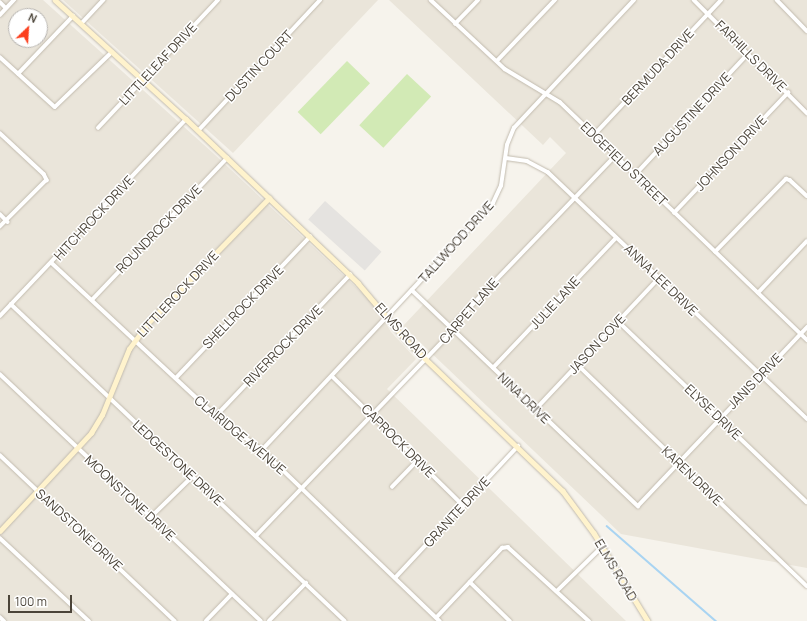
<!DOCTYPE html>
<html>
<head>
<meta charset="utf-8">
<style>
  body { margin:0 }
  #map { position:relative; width:807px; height:621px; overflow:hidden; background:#f6f3ec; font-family:Manrope,sans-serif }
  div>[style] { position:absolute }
  .residential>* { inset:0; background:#eae5da }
  .green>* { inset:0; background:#d2eab5; transform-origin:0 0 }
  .parking>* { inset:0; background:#e5e3e0; transform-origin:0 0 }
  .stream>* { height:1.5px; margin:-0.75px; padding:0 0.75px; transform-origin:0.75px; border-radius:0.75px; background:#a9d4f2 }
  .roads { filter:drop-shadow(0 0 1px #c2bbae) drop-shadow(0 0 1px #c2bbae) }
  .street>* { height:3.5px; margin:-1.75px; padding:0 1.75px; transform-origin:1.75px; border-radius:1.75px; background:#fff }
  .secondary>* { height:4.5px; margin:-2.25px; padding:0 2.25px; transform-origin:2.25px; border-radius:2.25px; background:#fff3cd }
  span { translate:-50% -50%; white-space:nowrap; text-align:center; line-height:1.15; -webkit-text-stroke:3px #fff; paint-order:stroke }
  .street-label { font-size:13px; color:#4b4439 }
  .north { position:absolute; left:8px; top:8px; width:40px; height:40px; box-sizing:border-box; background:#fff; border:1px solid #b7b4b0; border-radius:50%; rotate:25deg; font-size:11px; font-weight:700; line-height:16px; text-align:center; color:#4b4439 }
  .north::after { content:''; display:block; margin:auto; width:14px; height:18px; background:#fc3f1d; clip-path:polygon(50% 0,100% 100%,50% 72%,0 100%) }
  .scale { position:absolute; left:8px; top:595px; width:64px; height:18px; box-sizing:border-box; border:2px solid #4b4439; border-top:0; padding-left:5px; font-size:12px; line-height:14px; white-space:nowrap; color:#4b4439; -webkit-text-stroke:3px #fff; paint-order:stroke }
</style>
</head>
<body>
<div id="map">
  <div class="residential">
    <div style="clip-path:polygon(evenodd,0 0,43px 0,213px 153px,374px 304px,391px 332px,416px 359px,387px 389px,626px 621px,0 621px,0 0,16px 16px,40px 16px,40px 40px,16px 40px,16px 16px)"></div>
    <div style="clip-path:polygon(63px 0,378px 0,233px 153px)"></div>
    <div style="clip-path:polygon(389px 0,807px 0,807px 568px,621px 534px,403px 326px,566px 153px,550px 137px,543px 145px)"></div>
  </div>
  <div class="green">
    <div style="left:347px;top:61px;width:32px;height:71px;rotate:44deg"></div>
    <div style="left:407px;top:74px;width:33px;height:70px;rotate:43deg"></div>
  </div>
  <div class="parking">
    <div style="left:325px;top:201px;width:76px;height:25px;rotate:42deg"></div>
  </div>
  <div class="stream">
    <div style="left:607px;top:526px;width:145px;rotate:41.1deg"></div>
  </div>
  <div class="roads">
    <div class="street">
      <div style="left:431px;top:0;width:101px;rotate:43deg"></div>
      <div style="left:505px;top:69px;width:64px;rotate:31deg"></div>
      <div style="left:560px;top:102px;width:343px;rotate:43.9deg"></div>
      <div style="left:694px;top:0;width:160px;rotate:45deg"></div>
      <div style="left:777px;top:0;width:43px;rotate:45.9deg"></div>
      <div style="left:0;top:2px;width:8px;rotate:45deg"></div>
      <div style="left:0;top:15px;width:21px;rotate:-47deg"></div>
      <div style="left:81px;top:24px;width:33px;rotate:-47deg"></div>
      <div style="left:455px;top:24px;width:33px;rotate:-46deg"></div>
      <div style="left:0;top:57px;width:74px;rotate:42.3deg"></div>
      <div style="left:55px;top:107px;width:79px;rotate:-44deg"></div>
      <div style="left:497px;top:61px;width:84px;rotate:-46.4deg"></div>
      <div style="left:18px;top:74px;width:80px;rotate:-46.5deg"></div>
      <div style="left:98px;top:128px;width:175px;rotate:-46.8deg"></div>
      <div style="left:198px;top:131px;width:179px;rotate:-47deg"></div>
      <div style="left:0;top:133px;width:60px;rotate:43deg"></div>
      <div style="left:44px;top:174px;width:7px;rotate:63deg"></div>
      <div style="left:47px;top:180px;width:66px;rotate:135deg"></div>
      <div style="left:594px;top:135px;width:185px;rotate:-46.7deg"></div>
      <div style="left:506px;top:158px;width:21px;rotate:8deg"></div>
      <div style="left:527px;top:161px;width:24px;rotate:28deg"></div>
      <div style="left:548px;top:172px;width:358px;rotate:43.6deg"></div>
      <div style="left:635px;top:175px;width:166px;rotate:-47deg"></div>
      <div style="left:674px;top:213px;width:166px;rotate:-46.5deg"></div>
      <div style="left:0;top:214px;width:11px;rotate:45deg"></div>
      <div style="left:715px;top:252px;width:102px;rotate:-45.8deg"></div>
      <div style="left:786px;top:179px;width:4px;rotate:14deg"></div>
      <div style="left:790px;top:180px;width:23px;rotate:43deg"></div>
      <div style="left:52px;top:263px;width:224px;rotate:43deg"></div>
      <div style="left:216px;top:416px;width:57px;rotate:36.5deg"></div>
      <div style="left:262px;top:450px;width:247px;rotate:43.9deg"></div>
      <div style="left:412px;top:290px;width:313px;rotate:43.7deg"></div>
      <div style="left:638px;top:506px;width:246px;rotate:-46.6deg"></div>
      <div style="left:758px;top:293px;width:71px;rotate:-46.7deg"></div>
      <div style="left:92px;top:300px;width:196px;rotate:-46.4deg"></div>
      <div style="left:11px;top:304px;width:460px;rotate:43.5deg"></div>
      <div style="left:0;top:316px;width:271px;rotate:-46.6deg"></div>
      <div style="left:619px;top:322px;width:260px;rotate:43.8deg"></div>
      <div style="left:578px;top:365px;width:318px;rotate:44deg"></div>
      <div style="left:493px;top:368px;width:179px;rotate:-46.6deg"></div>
      <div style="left:0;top:374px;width:359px;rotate:43.4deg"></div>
      <div style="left:332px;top:376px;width:185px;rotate:44.6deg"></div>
      <div style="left:176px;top:378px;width:195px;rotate:-46.5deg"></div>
      <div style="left:536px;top:409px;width:178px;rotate:-46.8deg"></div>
      <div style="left:216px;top:416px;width:195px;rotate:-46.5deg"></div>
      <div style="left:262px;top:450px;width:338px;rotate:-46.9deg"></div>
      <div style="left:493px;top:203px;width:19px;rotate:-65deg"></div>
      <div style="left:501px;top:186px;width:41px;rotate:-81.7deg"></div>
      <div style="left:507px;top:145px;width:18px;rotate:-68deg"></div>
      <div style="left:514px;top:128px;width:175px;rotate:-46.8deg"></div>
      <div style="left:0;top:455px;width:241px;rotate:43.5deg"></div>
      <div style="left:392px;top:487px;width:37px;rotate:-46deg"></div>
      <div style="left:151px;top:517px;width:57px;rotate:-44.3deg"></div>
      <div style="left:256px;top:536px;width:276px;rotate:-46.2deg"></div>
      <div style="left:447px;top:337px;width:15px;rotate:-62deg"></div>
      <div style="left:454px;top:324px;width:233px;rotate:-46.2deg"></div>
      <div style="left:0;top:538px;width:122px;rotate:43deg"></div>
      <div style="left:396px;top:577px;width:179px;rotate:-47deg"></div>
      <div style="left:470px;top:582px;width:56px;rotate:44.3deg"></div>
      <div style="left:557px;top:591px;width:63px;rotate:-44.4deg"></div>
      <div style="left:0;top:617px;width:6px;rotate:45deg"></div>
      <div style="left:437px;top:617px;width:95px;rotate:-46.7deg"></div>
      <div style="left:502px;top:548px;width:6px;rotate:-9deg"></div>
      <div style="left:508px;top:547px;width:110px;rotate:42.4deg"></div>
      <div style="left:206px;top:621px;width:37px;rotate:-46deg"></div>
      <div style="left:269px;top:621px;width:53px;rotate:-45.8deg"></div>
    </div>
    <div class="secondary">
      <div style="left:55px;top:0;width:177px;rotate:42.3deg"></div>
      <div style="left:186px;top:119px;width:238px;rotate:43.6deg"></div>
      <div style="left:358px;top:283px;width:77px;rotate:49.7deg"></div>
      <div style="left:408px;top:342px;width:215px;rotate:43.9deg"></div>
      <div style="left:563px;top:491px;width:52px;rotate:53.6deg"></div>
      <div style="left:594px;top:533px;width:103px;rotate:58.5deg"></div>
      <div style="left:0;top:531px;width:134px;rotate:-47.1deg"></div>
      <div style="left:91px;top:433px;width:21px;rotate:-59deg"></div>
      <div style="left:102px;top:415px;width:71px;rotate:-67.8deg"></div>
      <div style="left:129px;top:349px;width:32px;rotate:-54deg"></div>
      <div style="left:148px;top:323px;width:174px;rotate:-45.9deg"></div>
    </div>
  </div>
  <div class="street-label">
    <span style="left:751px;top:56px;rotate:45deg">FARHILLS DRIVE</span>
    <span style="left:158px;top:64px;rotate:-47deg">LITTLELEAF DRIVE</span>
    <span style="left:259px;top:66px;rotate:-47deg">DUSTIN COURT</span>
    <span style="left:658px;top:67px;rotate:-47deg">BERMUDA DRIVE</span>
    <span style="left:692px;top:114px;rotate:-47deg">AUGUSTINE DRIVE</span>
    <span style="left:731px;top:153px;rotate:-47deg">JOHNSON DRIVE</span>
    <span style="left:624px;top:164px;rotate:44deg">EDGEFIELD STREET</span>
    <span style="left:94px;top:218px;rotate:-47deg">HITCHROCK DRIVE</span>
    <span style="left:159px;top:229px;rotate:-46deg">ROUNDROCK DRIVE</span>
    <span style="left:456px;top:242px;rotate:-48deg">TALLWOOD DRIVE</span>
    <span style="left:661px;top:280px;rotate:44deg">ANNA LEE DRIVE</span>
    <span style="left:178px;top:294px;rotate:-47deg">LITTLEROCK DRIVE</span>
    <span style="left:555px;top:303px;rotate:-47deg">JULIE LANE</span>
    <span style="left:243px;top:307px;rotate:-46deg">SHELLROCK DRIVE</span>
    <span style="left:469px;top:311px;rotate:-49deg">CARPET LANE</span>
    <span style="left:401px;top:331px;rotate:48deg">ELMS ROAD</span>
    <span style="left:597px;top:344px;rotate:-47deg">JASON COVE</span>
    <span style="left:283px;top:346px;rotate:-46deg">RIVERROCK DRIVE</span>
    <span style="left:755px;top:381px;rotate:-46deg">JANIS DRIVE</span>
    <span style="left:524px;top:398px;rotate:44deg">NINA DRIVE</span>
    <span style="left:713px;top:412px;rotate:44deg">ELYSE DRIVE</span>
    <span style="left:240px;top:435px;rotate:40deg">CLAIRIDGE AVENUE</span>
    <span style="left:398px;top:441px;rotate:45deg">CAPROCK DRIVE</span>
    <span style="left:178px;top:463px;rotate:43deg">LEDGESTONE DRIVE</span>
    <span style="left:692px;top:476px;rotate:44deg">KAREN DRIVE</span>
    <span style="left:130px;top:498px;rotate:43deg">MOONSTONE DRIVE</span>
    <span style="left:457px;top:512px;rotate:-47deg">GRANITE DRIVE</span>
    <span style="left:79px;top:530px;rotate:43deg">SANDSTONE DRIVE</span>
    <span style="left:616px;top:570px;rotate:59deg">ELMS ROAD</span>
  </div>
  <div class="north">N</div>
  <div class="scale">100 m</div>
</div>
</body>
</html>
